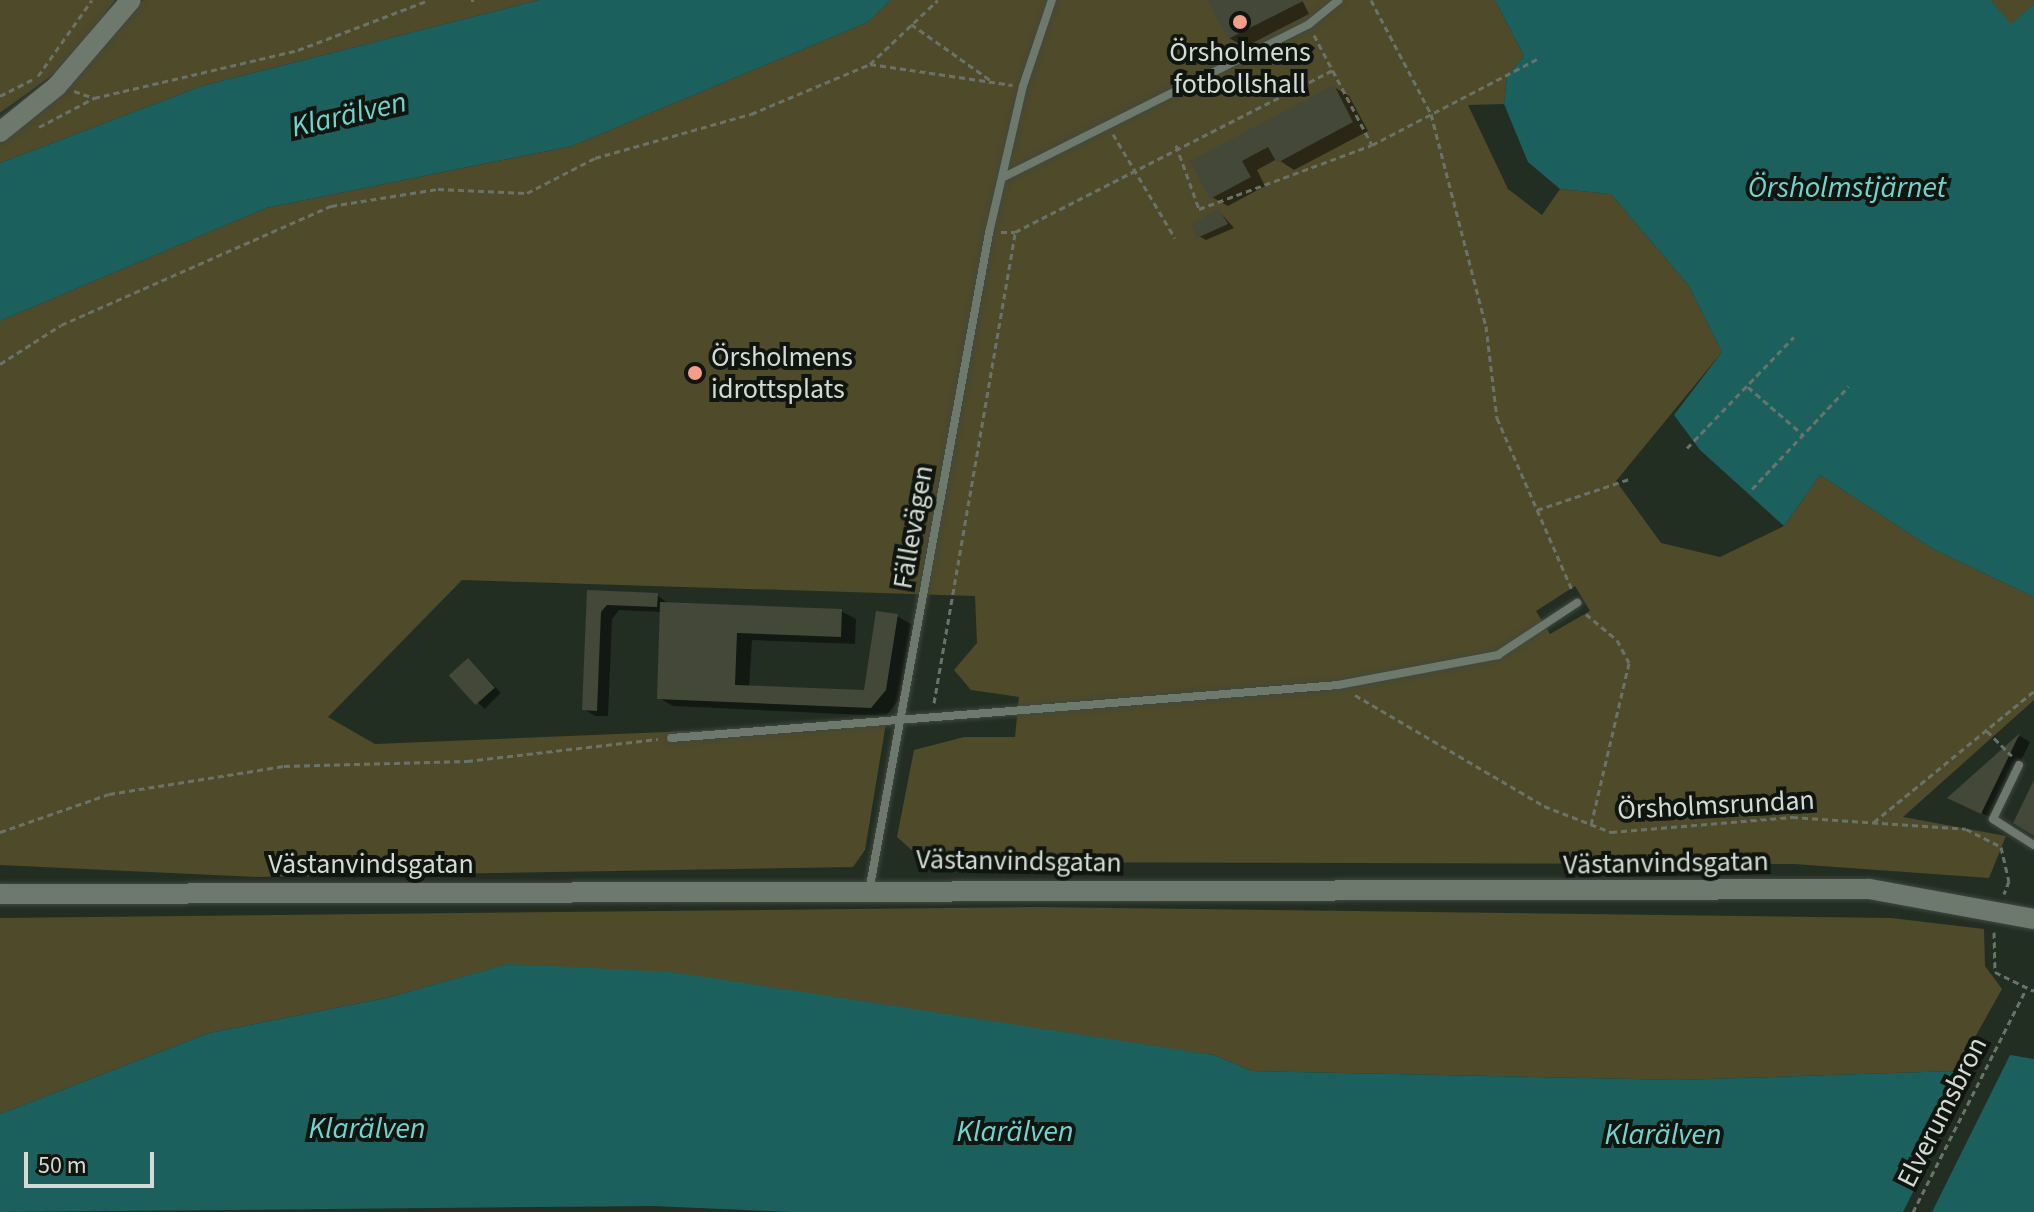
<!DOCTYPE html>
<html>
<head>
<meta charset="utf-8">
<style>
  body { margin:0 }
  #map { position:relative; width:2034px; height:1212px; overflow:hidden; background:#232e23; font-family:"Source Sans 3",sans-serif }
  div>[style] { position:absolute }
  .green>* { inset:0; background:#4f4a2a }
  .water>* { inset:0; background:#1b605d }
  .pier>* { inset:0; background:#232e23 }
  .shadow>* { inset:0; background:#0007; transform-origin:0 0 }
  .building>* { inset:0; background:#434839; transform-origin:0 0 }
  .path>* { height:3px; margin-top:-1.5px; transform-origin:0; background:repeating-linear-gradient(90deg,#697369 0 6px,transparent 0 10px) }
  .roads { filter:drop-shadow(0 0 2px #404940) drop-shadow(0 0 2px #404940) }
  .service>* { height:8px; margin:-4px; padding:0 4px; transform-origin:4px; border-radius:4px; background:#6c796c }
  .tertiary>* { height:20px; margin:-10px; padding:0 10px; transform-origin:10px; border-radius:10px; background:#6c796c }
  .dots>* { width:22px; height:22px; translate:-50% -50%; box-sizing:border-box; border:4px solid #101510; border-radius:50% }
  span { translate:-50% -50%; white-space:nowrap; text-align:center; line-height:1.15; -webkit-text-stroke:8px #101510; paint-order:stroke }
  .poi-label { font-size:28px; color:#d4dbd4 }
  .left { translate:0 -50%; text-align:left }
  .street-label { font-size:28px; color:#d4dbd4 }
  .water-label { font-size:30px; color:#6fd6cf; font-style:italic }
  .scale { position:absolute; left:24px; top:1152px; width:130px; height:36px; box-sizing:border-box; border:4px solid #d4dbd4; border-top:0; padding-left:10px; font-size:24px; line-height:28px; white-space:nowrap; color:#d4dbd4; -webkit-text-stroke:6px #101510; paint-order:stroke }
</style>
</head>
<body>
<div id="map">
  <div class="green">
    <div style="clip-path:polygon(0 0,115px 0,70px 62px,0 113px)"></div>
    <div style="clip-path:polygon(143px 0,539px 0,202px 86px,0 163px,0 141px,48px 107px)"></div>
    <div style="clip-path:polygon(evenodd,891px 0,1495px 0,1524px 56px,1507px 76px,1504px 104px,1468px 105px,1508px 189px,1542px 215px,1560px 189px,1611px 194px,1689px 286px,1722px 352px,1616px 481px,1661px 543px,1720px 557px,1784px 526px,1820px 475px,1933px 549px,2034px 597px,2034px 700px,1903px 817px,2006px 836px,1989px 878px,1794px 864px,925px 862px,897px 837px,914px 750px,964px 737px,1015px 737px,1019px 697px,971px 690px,954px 670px,977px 643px,975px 596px,462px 580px,328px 717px,375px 744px,886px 723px,865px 850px,853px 867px,257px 877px,0 865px,0 321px,266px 208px,572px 146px,868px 22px,891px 0,1575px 586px,1590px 611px,1550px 634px,1536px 611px,1575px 586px)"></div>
    <div style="clip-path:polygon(1991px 0,2034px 0,2034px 4px,2011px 25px)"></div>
    <div style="clip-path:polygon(1038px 907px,1891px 918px,1984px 929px,1985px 966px,2002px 989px,1956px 1071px,1678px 1080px,1252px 1071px,1214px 1055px,509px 964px,386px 998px,209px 1033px,0 1114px,0 918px)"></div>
  </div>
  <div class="water">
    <div style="clip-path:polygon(539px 0,891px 0,868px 22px,572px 146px,266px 208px,0 321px,0 163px,202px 86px)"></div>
    <div style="clip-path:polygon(1495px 0,1991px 0,2011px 24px,2034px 4px,2034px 597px,1933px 549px,1820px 475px,1784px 526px,1700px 450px,1674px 415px,1722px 352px,1689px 286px,1611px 194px,1560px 189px,1528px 162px,1504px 104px,1507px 76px,1524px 56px)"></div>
    <div style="clip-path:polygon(508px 964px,672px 972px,1214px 1055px,1252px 1071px,1678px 1080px,1956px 1071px,2004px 1054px,2034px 1059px,2034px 1212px,790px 1212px,652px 1206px,0 1212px,0 1114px,209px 1033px,386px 998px)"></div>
  </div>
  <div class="pier">
    <div style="clip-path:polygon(2003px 1050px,2012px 1051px,1932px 1212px,1903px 1212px,1980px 1058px)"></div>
  </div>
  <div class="shadow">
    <div style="clip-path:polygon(1210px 0,1302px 0,1309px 14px,1245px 47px,1229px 38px)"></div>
    <div style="clip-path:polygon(1334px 87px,1349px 96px,1368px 131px,1294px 170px,1277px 159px,1257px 170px,1265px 186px,1228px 206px,1212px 197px,1193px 162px)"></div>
    <div style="clip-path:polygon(1219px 211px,1234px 228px,1206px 240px,1199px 236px)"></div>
    <div style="clip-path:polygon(589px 592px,657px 595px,669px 604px,841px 611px,856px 619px,855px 644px,752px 640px,749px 688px,865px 692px,897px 616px,912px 625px,900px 698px,886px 716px,673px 706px,659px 698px,662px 612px,619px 610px,612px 619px,608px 716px,595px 716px,584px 709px)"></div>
    <div style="left:469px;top:661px;width:45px;height:23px;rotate:45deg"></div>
    <div style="clip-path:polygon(2020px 736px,2030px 742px,1993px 819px,1951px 797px)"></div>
  </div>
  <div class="building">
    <div style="clip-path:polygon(1207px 0,1305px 0,1228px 39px)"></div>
    <div style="clip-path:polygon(1334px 85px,1353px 122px,1277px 163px,1268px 147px,1242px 161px,1251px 177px,1210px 199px,1190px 161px)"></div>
    <div style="clip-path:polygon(1219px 209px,1228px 224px,1197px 238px,1191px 224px)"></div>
    <div style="clip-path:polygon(587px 590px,658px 593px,657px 607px,607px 605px,601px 612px,597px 711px,582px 710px)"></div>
    <div style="clip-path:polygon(660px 602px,842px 609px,841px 637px,737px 633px,735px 685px,864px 690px,876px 611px,898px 614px,886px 690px,871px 708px,657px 699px)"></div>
    <div style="left:468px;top:658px;width:40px;height:26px;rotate:48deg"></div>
    <div style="clip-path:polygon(2020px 733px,1981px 814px,1947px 798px)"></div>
    <div style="clip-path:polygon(2034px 780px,2034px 836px,2013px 823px)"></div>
  </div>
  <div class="path">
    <div style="left:471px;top:0;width:3px"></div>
    <div style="left:1371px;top:0;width:129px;rotate:62.2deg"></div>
    <div style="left:1431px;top:114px;width:219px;rotate:75.5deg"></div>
    <div style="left:1486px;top:326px;width:93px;rotate:83.2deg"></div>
    <div style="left:1497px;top:418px;width:188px;rotate:66.4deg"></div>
    <div style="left:911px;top:24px;width:97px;rotate:35.3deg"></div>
    <div style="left:1314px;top:35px;width:124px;rotate:62.2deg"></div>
    <div style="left:870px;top:64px;width:144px;rotate:8.4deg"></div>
    <div style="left:38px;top:76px;width:93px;rotate:-54.6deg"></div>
    <div style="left:74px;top:91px;width:21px;rotate:19deg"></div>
    <div style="left:0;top:96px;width:36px;rotate:-27deg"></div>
    <div style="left:39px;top:127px;width:62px;rotate:-27.8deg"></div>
    <div style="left:94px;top:98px;width:210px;rotate:-13.2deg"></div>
    <div style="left:298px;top:50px;width:140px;rotate:-20.9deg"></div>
    <div style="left:1113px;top:134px;width:121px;rotate:59.2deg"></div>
    <div style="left:1176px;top:145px;width:68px;rotate:70.2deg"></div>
    <div style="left:1199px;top:209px;width:184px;rotate:-20.3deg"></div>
    <div style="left:1372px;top:145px;width:188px;rotate:-27.5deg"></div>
    <div style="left:1001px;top:232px;width:14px"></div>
    <div style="left:1015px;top:232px;width:357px;rotate:-27deg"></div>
    <div style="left:0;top:364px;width:72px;rotate:-32.6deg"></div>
    <div style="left:61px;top:325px;width:295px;rotate:-23.8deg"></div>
    <div style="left:331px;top:206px;width:108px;rotate:-9deg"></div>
    <div style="left:438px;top:189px;width:89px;rotate:2.6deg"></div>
    <div style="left:527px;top:193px;width:76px;rotate:-27.2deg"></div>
    <div style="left:595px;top:158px;width:162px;rotate:-15.8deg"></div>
    <div style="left:751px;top:114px;width:129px;rotate:-22.8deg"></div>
    <div style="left:870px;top:64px;width:93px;rotate:-43.3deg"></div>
    <div style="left:1748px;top:387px;width:72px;rotate:41deg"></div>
    <div style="left:1687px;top:448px;width:154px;rotate:-46.1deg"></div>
    <div style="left:1752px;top:489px;width:141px;rotate:-46.7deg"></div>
    <div style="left:1537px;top:510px;width:97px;rotate:-18.6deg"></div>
    <div style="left:1586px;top:614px;width:40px;rotate:40deg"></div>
    <div style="left:1617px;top:640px;width:26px;rotate:62deg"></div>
    <div style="left:1629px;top:663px;width:166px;rotate:103.2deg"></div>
    <div style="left:1355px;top:695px;width:219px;rotate:30.4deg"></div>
    <div style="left:1544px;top:806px;width:72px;rotate:21.2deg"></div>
    <div style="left:1611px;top:832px;width:182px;rotate:-4.7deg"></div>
    <div style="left:1792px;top:817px;width:174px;rotate:3.9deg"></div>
    <div style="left:1966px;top:829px;width:39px;rotate:27deg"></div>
    <div style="left:2001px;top:847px;width:35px;rotate:77deg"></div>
    <div style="left:2009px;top:881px;width:14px;rotate:111deg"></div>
    <div style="left:934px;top:703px;width:478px;rotate:-80.2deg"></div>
    <div style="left:1987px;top:731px;width:35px;rotate:45deg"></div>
    <div style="left:1874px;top:822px;width:207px;rotate:-39.3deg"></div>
    <div style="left:0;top:832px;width:115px;rotate:-19.2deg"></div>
    <div style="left:109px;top:794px;width:177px;rotate:-9.1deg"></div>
    <div style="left:284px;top:766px;width:183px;rotate:-1.6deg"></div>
    <div style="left:467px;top:761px;width:192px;rotate:-6.6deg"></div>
    <div style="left:1994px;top:932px;width:40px;rotate:88.6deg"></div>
    <div style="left:1995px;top:972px;width:43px;rotate:26deg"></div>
    <div style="left:1913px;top:1212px;width:248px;rotate:-63.1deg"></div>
  </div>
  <div class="roads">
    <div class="service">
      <div style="left:1004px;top:177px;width:341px;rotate:-26.6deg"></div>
      <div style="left:1309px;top:24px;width:38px;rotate:-39deg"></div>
      <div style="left:671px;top:738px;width:669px;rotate:-4.54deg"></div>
      <div style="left:1338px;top:685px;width:163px;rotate:-10.6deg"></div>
      <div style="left:1498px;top:655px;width:95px;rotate:-33.4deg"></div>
      <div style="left:2019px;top:765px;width:60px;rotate:115.7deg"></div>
      <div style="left:1993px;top:819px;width:49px;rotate:32.4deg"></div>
      <div style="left:870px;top:886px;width:664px;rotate:-79.67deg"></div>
      <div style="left:989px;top:233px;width:151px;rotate:-77deg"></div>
      <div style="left:1023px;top:86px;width:91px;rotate:-71.4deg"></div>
    </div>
    <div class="tertiary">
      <div style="left:0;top:132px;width:73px;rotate:-38.9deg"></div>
      <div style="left:57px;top:86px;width:113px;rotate:-49.3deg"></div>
      <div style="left:0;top:894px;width:1869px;rotate:-0.15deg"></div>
      <div style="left:1869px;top:889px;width:168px;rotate:10.3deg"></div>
    </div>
  </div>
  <div class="dots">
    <div style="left:1240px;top:22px;background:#f49e8a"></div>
    <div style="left:695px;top:373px;background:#f49e8a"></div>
  </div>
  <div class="poi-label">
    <span style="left:1240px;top:68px">Örsholmens<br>fotbollshall</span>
    <span class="left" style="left:711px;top:373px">Örsholmens<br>idrottsplats</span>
  </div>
  <div class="street-label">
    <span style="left:913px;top:527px;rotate:-80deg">Fällevägen</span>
    <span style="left:1716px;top:805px;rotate:-3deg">Örsholmsrundan</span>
    <span style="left:1019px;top:861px;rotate:1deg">Västanvindsgatan</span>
    <span style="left:1666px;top:863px;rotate:-1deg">Västanvindsgatan</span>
    <span style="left:371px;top:864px">Västanvindsgatan</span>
    <span style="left:1942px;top:1112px;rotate:-63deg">Elverumsbron</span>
  </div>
  <div class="water-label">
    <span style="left:349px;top:115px;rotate:-13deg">Klarälven</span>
    <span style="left:1847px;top:188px">Örsholmstjärnet</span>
    <span style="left:367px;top:1129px">Klarälven</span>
    <span style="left:1015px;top:1132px">Klarälven</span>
    <span style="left:1663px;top:1135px">Klarälven</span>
  </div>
  <div class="scale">50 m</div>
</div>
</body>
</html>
